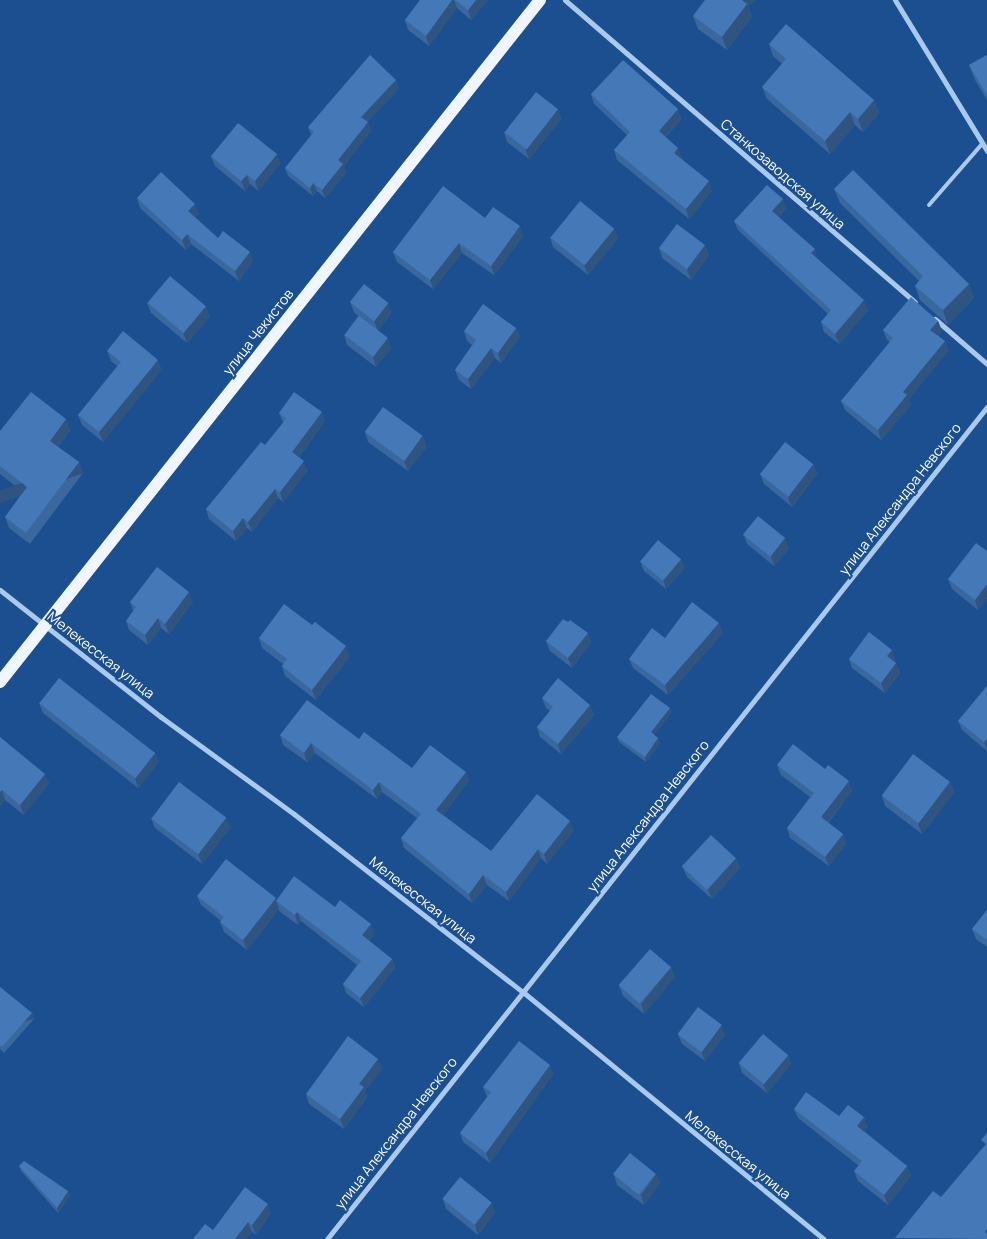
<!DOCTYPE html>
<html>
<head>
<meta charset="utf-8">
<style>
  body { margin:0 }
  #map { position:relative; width:987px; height:1239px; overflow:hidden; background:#1b4f8f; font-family:Manrope,sans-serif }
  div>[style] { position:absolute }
  .lane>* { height:4px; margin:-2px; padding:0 2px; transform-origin:2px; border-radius:2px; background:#a9c9ee }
  .street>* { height:5px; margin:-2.5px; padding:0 2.5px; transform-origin:2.5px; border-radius:2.5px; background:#a9c9ee }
  .primary>* { height:12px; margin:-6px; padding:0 6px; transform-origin:6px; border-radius:6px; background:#f0f6ff }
  .wall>* { inset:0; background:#3a679d }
  .shaded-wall>* { inset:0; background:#305480; transform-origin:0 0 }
  .building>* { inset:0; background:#4478b7; transform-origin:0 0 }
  span { translate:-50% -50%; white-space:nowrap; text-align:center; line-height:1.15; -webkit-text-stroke:4px #1b4f8f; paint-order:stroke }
  .street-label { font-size:14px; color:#fff }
</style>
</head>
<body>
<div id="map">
  <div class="lane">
    <div style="left:929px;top:205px;width:81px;rotate:-49deg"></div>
  </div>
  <div class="street">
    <div style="left:565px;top:0;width:462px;rotate:40.8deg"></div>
    <div style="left:895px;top:0;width:177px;rotate:58.6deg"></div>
    <div style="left:935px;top:319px;width:69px;rotate:40.9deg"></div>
    <div style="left:0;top:590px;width:205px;rotate:38.3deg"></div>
    <div style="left:161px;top:717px;width:165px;rotate:36.1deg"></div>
    <div style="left:294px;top:814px;width:290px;rotate:37.9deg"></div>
    <div style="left:523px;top:992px;width:389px;rotate:39.4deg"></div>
    <div style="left:327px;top:1239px;width:1062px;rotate:-51.58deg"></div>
  </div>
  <div class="primary">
    <div style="left:0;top:682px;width:870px;rotate:-51.63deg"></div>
  </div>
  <div class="wall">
    <div style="clip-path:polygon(420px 0,488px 0,471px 20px,457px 8px,429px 46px,408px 30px,405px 20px)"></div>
    <div style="clip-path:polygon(705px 0,756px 0,748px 6px,752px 17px,727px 50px,698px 29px,693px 16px)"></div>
    <div style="clip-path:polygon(769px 44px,874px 100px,879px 113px,863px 132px,855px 125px,830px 154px,767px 99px,762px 87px,782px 64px,773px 56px)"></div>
    <div style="clip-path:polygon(987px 55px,987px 100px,975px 80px,969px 65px)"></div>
    <div style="clip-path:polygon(399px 89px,367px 122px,371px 131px,344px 166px,346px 173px,325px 198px,317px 191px,313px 196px,288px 176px,285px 168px,311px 135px,308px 127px)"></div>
    <div style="clip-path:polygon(591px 94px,678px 109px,681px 119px,666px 137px,682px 158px,681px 159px,712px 191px,689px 219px,617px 160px,614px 150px,627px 135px,594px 104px)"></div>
    <div style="clip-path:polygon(558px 109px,561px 119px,529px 159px,507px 142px,504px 132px)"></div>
    <div style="clip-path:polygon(277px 154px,280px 164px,258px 191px,250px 184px,245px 191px,215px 166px,211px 156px)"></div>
    <div style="clip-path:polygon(834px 189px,969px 284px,974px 298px,948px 325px,920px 300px,915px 286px,919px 281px,840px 203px)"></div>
    <div style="clip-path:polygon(137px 198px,199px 214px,195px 217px,218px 238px,253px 261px,239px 281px,191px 244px,186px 250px,140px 208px)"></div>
    <div style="clip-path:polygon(786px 209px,779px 217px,818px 259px,868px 310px,839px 344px,824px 332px,821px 322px,828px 314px,738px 230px,734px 221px)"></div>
    <div style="clip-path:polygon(485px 218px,523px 236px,494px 275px,462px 253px,433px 289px,397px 262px,393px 252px)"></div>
    <div style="clip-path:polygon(614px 229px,618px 238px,588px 275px,553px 247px,550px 237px)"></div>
    <div style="clip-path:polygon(705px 245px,709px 255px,691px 280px,662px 258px,659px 248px)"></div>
    <div style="clip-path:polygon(350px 302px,392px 312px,378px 331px,391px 348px,376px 367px,347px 345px,344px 335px,358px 316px,354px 312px)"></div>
    <div style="clip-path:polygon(147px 303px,210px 316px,187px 343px,151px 313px)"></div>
    <div style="clip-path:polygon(938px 321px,942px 331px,938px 336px,945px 341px,948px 351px,909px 399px,911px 405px,881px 440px,845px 410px,841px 401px,890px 342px,887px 340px,883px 330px)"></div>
    <div style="clip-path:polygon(516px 328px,520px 337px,501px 363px,495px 358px,471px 389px,459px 380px,455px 370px,472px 345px,467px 341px,464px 331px)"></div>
    <div style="clip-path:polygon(107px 351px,162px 369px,103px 442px,82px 425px,78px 415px,117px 366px,111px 361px)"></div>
    <div style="clip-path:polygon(279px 413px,325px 421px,299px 457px,307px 471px,283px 502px,278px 498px,252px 532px,247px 528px,236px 541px,209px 519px,206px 509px,265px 445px,283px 423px)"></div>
    <div style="clip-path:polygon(66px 419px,70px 431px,58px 447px,79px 462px,83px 473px,30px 544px,9px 528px,5px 517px,23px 492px,0 474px,0 431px)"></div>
    <div style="clip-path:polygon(365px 432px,427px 446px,408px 471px,368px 442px)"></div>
    <div style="clip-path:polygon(813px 464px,817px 474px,792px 507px,764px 484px,760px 474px)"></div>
    <div style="clip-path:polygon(744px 535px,789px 548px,774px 566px,747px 544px)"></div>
    <div style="clip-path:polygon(987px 551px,987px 598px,978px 610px,952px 589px,948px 579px)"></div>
    <div style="clip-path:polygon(681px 559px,684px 569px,666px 589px,644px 571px,640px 561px)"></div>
    <div style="clip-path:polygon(130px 602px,193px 602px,169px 634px,161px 628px,148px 645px,129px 630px,126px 621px,133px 611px)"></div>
    <div style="clip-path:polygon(568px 622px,588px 633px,591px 643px,572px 668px,550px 651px,546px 641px)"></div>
    <div style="clip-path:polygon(723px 633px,668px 695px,633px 668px,629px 659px,665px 638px)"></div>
    <div style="clip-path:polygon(259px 638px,350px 656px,316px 700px,285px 676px,282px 666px,283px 664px,262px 648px)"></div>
    <div style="clip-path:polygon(892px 650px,895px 660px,894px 661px,896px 663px,900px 673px,885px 693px,852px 668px,849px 659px)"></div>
    <div style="clip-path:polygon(987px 686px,987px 751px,962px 730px,958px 721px)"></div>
    <div style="clip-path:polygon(542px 698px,590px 705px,594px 715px,561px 754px,540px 737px,537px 727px,550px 711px,546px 708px)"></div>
    <div style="clip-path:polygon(39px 703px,155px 753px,158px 763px,138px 788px,43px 713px)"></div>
    <div style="clip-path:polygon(670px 708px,671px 713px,654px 735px,658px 738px,660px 743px,646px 762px,619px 742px,617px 737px)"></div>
    <div style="clip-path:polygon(280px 735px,359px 739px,412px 768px,466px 772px,469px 781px,443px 815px,491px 851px,574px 830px,547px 864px,541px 858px,509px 901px,487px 885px,472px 903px,404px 848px,401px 838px,417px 818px,382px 792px,377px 799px,315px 753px,307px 762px,283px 745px)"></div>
    <div style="clip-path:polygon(0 737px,49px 783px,24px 815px,5px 800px,0 806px)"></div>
    <div style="clip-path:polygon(777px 765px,852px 791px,828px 823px,843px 834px,846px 844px,829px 866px,790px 838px,787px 828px,810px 797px,781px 775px)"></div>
    <div style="clip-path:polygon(950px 782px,954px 792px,922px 834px,885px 806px,882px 796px)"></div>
    <div style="clip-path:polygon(151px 818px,226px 818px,230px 828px,202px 864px,155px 828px)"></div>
    <div style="clip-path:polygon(736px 858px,740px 868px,712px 899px,687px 877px,683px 868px)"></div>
    <div style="clip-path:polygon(197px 896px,276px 900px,335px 907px,371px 924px,374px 934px,369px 941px,392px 959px,395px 968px,364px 1007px,346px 993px,343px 984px,357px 965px,301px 921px,298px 925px,279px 911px,279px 909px,247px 950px,224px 932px,220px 922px,221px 921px,201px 905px)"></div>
    <div style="clip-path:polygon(987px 910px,987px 947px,976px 939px,972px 929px)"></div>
    <div style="clip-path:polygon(671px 967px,675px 977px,644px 1014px,623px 996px,619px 986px)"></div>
    <div style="clip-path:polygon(0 987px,32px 1013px,34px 1019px,4px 1053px,0 1049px)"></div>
    <div style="clip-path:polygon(678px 1034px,725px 1035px,705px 1061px,682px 1044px)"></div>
    <div style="clip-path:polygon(788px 1055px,791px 1064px,767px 1093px,742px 1073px,739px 1063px)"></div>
    <div style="clip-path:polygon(378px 1059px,382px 1069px,365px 1091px,367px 1097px,344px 1129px,309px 1104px,306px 1094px)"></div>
    <div style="clip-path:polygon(550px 1065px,553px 1074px,490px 1163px,463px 1142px,460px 1133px,487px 1097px,483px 1087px)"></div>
    <div style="clip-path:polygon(794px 1109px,839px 1116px,864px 1117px,867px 1127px,864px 1131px,907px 1166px,911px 1176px,888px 1205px,858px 1181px,854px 1171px,859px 1166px,798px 1118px)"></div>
    <div style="clip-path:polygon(19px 1166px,68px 1191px,70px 1196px,58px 1213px,21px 1171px)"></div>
    <div style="clip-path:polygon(656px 1174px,660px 1183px,644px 1205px,617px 1185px,614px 1175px)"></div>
    <div style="clip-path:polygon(443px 1199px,495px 1213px,478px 1235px,446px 1209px)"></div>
    <div style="clip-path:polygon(271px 1213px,256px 1235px,252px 1232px,246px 1239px,193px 1239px,213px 1230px)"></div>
  </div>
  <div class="shaded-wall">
    <div style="clip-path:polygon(452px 0,454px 0,457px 8px,429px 46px,426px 36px)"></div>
    <div style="clip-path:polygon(476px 0,488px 0,471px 20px,468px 10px)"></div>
    <div style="clip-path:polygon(739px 0,756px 0,748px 6px,752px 17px,727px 50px,722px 37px)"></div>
    <div style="clip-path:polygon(396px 80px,399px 89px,364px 125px,361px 117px)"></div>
    <div style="clip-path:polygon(874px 100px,879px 113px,863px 132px,858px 119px)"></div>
    <div style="clip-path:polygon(558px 109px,561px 119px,529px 159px,525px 149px)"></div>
    <div style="clip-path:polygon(678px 109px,681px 119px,662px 141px,659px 131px)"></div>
    <div style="clip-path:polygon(850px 112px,855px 125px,830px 154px,825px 141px)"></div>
    <div style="clip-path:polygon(368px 122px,371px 131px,344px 166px,346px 173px,325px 198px,322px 190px,338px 160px)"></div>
    <div style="clip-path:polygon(678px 148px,682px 158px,678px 163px,674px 153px)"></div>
    <div style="clip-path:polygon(277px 154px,280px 164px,258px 191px,255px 181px)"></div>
    <div style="clip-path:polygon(247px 175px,250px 184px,245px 191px,241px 181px)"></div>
    <div style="clip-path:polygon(709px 181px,712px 191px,689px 219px,686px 209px)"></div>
    <div style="clip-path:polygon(313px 183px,317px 191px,313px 196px,310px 188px)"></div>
    <div style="clip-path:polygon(783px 199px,786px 209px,775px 221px,772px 211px)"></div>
    <div style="clip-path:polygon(195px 204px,199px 214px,192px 221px,188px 211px)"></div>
    <div style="clip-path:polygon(520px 226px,523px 236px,494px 275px,491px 266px)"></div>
    <div style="clip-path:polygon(614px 229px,618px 238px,588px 275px,584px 265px)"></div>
    <div style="clip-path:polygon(187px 234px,191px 244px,186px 250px,182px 240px)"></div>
    <div style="clip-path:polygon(459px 243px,462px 253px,433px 289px,430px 280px)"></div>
    <div style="clip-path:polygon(705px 245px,709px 255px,691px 280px,687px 270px)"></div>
    <div style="clip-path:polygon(815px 249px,818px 259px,815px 263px,811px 253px)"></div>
    <div style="clip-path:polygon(250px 252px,253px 261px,239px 281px,235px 271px)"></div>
    <div style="clip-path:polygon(969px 284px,974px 298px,948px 325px,943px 310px)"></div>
    <div style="clip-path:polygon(864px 300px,868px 310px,839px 344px,835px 334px)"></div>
    <div style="clip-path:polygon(388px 303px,392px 312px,378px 331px,374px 321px)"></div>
    <div style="clip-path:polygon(206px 306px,210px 316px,187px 343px,183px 333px)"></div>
    <div style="clip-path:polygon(938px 321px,942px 331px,934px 339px,930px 330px)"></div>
    <div style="clip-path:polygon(516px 328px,520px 337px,501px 363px,498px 353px)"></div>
    <div style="clip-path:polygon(388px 338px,391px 348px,376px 367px,373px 357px)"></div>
    <div style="clip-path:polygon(945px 341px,948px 351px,909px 399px,911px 405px,881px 440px,878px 430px,903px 392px)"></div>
    <div style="clip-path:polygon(491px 348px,495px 358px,471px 389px,468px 379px)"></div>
    <div style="clip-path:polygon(158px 360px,162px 369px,103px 442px,99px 432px)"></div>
    <div style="clip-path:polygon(322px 412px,325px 421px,295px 462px,292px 452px)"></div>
    <div style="clip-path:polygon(66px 419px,70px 431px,54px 452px,50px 441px)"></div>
    <div style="clip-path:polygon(423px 436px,427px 446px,408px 471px,404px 461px)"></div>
    <div style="clip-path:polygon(304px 461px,307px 471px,283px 502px,280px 492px)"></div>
    <div style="left:79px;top:462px;width:12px;height:89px;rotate:70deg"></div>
    <div style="clip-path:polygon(813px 464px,817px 474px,792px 507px,788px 498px)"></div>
    <div style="clip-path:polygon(275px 489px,278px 498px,252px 532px,248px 522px)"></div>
    <div style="clip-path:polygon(243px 518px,247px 528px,236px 541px,233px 531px)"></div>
    <div style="clip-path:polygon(785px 538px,789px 548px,774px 566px,771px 556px)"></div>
    <div style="clip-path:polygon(681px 559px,684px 569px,666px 589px,663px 580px)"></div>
    <div style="clip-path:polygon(987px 584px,987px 598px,978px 610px,975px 600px)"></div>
    <div style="clip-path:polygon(189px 592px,193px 602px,169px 634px,165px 624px)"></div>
    <div style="clip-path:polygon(158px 618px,161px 628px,148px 645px,145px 635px)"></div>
    <div style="clip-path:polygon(719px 623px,723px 633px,668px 695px,665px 685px)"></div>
    <div style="clip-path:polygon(588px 633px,591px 643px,572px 668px,568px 658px)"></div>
    <div style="clip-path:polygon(346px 646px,350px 656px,316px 700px,312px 690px)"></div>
    <div style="clip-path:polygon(892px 650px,895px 660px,891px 666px,887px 656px)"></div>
    <div style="clip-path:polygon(896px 663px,900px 673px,885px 693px,881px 683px)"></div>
    <div style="clip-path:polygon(590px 705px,594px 715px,561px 754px,558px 744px)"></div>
    <div style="clip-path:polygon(670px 708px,671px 713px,653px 737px,651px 732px)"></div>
    <div style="clip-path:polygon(658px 738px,660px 743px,646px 762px,645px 757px)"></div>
    <div style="clip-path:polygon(987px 739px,987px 749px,984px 742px)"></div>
    <div style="clip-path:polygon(311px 743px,315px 753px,307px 762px,304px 753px)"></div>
    <div style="clip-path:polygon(155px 753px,158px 763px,138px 788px,135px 778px)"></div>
    <div style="clip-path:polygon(466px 772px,469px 781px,440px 820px,436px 810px)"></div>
    <div style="clip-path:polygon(45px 774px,49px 783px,24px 815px,20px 805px)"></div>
    <div style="clip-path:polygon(849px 781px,852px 791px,824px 827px,821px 817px)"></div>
    <div style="clip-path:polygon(379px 782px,382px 792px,377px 799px,373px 790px)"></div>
    <div style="clip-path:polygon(950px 782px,954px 792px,922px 834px,918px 824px)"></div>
    <div style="clip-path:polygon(2px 790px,5px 800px,0 806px,0 792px)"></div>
    <div style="clip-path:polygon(226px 818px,230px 828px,202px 864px,198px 854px)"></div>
    <div style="clip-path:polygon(570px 821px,574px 830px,547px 864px,544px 854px)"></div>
    <div style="clip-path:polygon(843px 834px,846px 844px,829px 866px,825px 857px)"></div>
    <div style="clip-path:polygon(538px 849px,541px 858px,509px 901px,506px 892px)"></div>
    <div style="clip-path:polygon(736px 858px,740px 868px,712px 899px,708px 890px)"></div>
    <div style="clip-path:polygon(483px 875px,487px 885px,472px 903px,469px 894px)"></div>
    <div style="clip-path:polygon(276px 898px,277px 902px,276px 901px,279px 909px,247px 950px,243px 940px)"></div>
    <div style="clip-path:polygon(297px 912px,301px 921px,298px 925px,295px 915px)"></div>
    <div style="clip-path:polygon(371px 924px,374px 934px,365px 945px,362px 935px)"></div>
    <div style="clip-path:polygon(392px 959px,395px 968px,364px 1007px,360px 998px)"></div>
    <div style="clip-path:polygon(671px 967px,675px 977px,644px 1014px,641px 1004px)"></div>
    <div style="left:32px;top:1013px;width:6px;height:45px;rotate:72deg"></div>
    <div style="clip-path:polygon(722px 1025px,725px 1035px,705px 1061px,701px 1051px)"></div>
    <div style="clip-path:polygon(788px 1055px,791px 1064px,767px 1093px,763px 1084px)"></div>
    <div style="clip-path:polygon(378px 1059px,382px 1069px,365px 1091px,367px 1097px,344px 1129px,340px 1119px,359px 1084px)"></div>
    <div style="clip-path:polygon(550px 1065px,553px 1074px,490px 1163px,486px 1153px)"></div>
    <div style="clip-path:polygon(864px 1117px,867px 1127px,861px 1136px,857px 1126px)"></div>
    <div style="clip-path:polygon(907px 1166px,911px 1176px,888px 1205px,884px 1195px)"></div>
    <div style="clip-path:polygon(656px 1174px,660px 1183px,644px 1205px,641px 1195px)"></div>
    <div style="clip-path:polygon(68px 1191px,70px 1196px,58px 1213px,57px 1208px)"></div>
    <div style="clip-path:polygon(492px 1203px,495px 1213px,478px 1235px,475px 1225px)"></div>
    <div style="clip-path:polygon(268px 1204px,271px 1213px,256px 1235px,252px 1225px)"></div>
    <div style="clip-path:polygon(248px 1222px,252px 1232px,246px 1239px,235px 1239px)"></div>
  </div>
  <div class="building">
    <div style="clip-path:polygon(420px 0,452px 0,426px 36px,405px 20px)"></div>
    <div style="clip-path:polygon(455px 0,476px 0,468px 10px)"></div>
    <div style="clip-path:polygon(705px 0,742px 0,747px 4px,722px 37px,693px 16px)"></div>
    <div style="clip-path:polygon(786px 24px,874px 100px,858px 119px,850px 112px,825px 141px,762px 87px,786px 59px,769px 44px)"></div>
    <div style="clip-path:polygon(370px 55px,396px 80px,361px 117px,368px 122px,338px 160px,343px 164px,322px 190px,313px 183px,310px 188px,285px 168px,314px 132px,308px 127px)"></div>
    <div style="clip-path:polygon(987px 55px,987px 95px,969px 65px)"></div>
    <div style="clip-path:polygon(623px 60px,678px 109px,659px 131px,678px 148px,674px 153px,709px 181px,686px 209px,614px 150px,630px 132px,591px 94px)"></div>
    <div style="left:536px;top:92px;width:28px;height:51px;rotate:38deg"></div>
    <div style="clip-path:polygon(238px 123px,277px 154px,255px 181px,247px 175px,241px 181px,211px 156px)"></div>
    <div style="clip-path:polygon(853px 170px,969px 284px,943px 310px,915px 286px,923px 276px,834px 189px)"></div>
    <div style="clip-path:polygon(161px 172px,195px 204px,188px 211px,218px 238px,223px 231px,250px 252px,235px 271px,187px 234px,182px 240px,137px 198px)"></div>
    <div style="clip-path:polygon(767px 185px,783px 199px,772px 211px,815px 249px,811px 253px,864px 300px,835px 334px,821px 322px,831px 310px,734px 221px)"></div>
    <div style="clip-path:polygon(443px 186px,485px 218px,493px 207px,520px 226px,491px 266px,459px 243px,430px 280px,393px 252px)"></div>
    <div style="left:580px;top:201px;width:44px;height:47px;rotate:39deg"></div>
    <div style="left:677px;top:224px;width:35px;height:30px;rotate:37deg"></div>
    <div style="left:170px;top:276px;width:47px;height:35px;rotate:40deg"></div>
    <div style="left:364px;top:284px;width:31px;height:23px;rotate:38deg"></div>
    <div style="clip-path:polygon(911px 297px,938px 321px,930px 330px,945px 341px,903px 392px,907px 395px,878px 430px,841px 401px,893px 338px,883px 330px)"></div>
    <div style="clip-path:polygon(483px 304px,516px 328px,498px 353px,491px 348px,468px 379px,455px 370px,476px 340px,464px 331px)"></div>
    <div style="left:359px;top:316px;width:36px;height:24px;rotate:37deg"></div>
    <div style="clip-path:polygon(123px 331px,158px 360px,99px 432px,78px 415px,121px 362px,107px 351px)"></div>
    <div style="clip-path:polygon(31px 392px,66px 419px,50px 441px,79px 462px,26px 533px,5px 517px,27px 487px,0 466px,0 431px)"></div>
    <div style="clip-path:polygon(294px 392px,322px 412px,292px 452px,304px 461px,280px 492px,275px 489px,248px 522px,243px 518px,233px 531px,206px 509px,261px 442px,265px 445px,286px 419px,279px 413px)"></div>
    <div style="left:383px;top:407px;width:49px;height:31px;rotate:36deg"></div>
    <div style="left:785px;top:442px;width:36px;height:41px;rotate:38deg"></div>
    <div style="left:758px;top:516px;width:35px;height:24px;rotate:39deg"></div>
    <div style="left:658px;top:540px;width:30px;height:28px;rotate:40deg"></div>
    <div style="clip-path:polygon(976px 543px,987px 551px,987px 584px,975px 600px,948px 579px)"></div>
    <div style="clip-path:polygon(157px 567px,189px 592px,165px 624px,158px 618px,145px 635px,126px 621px,136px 607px,130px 602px)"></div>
    <div style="clip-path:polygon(692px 602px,719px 623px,665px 685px,629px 659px,652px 628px,665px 638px)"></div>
    <div style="clip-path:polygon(284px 604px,312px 625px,315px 622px,346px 646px,312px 690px,282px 666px,287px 659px,259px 638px)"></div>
    <div style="clip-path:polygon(563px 619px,568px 622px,570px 620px,588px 633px,568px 658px,546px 641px)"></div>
    <div style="clip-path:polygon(869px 632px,892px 650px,887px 656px,896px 663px,881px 683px,849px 659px)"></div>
    <div style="left:59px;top:678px;width:122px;height:32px;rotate:38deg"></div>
    <div style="clip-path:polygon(558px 678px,590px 705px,558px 744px,537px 727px,553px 707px,542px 698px)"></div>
    <div style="clip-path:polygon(987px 686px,987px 739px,984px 742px,958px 721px)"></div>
    <div style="clip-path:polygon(651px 694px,670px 708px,651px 732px,658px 738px,645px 757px,617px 737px)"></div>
    <div style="clip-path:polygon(307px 700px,359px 739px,364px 732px,412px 768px,430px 745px,466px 772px,436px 810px,491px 851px,537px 794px,570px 821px,544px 854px,538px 849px,506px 892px,483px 875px,469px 894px,401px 838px,421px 814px,379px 782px,373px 790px,311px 743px,304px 753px,280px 735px)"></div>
    <div style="clip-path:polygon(0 737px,45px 774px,20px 805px,2px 790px,0 792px)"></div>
    <div style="clip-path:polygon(793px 744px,825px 769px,828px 765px,849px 781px,821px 817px,843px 834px,825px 857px,787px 828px,814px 793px,777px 765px)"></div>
    <div style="left:913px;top:754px;width:46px;height:52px;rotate:37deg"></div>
    <div style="left:179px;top:782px;width:59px;height:46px;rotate:37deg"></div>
    <div style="left:711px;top:835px;width:34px;height:43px;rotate:43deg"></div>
    <div style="clip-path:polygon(226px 859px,276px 898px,243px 940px,220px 922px,224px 917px,197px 896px)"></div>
    <div style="clip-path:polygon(294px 876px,335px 907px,340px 900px,371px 924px,362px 935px,392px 959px,360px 998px,343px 984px,361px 961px,297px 912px,295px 915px,276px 901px)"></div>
    <div style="clip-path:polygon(987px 910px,987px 940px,972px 929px)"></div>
    <div style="left:650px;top:949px;width:28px;height:48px;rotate:41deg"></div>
    <div style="clip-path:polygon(0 987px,32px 1013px,2px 1047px,0 1045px)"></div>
    <div style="left:698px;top:1007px;width:30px;height:34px;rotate:37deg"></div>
    <div style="left:763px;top:1034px;width:33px;height:38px;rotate:40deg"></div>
    <div style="clip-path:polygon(348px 1036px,378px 1059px,359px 1084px,364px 1087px,340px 1119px,306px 1094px)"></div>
    <div style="clip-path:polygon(519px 1041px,550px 1065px,486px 1153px,460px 1133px,491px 1092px,483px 1087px)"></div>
    <div style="clip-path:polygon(806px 1092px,839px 1116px,848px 1105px,864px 1117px,857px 1126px,907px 1166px,884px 1195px,854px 1171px,862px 1161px,794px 1109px)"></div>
    <div style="clip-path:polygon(987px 1133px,987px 1229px,985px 1232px,987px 1234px,987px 1239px,895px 1238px,933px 1191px,941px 1197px,986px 1144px,981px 1140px)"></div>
    <div style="left:630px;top:1153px;width:33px;height:27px;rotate:39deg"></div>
    <div style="clip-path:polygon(24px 1161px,68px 1191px,57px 1208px,19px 1166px)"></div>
    <div style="left:460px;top:1177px;width:41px;height:28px;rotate:39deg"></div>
    <div style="clip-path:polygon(245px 1187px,268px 1204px,252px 1225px,248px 1222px,235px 1239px,193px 1239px,205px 1224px,213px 1230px)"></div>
  </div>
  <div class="street-label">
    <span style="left:783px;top:174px;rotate:41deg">Станкозаводская улица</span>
    <span style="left:258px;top:332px;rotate:-52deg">улица Чекистов</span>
    <span style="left:900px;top:499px;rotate:-52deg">улица Александра Невского</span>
    <span style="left:101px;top:655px;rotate:38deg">Мелекесская улица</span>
    <span style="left:648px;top:816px;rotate:-52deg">улица Александра Невского</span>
    <span style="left:423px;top:900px;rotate:38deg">Мелекесская улица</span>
    <span style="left:396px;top:1133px;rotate:-52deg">улица Александра Невского</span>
    <span style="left:738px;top:1155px;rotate:39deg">Мелекесская улица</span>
  </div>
</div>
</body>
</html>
